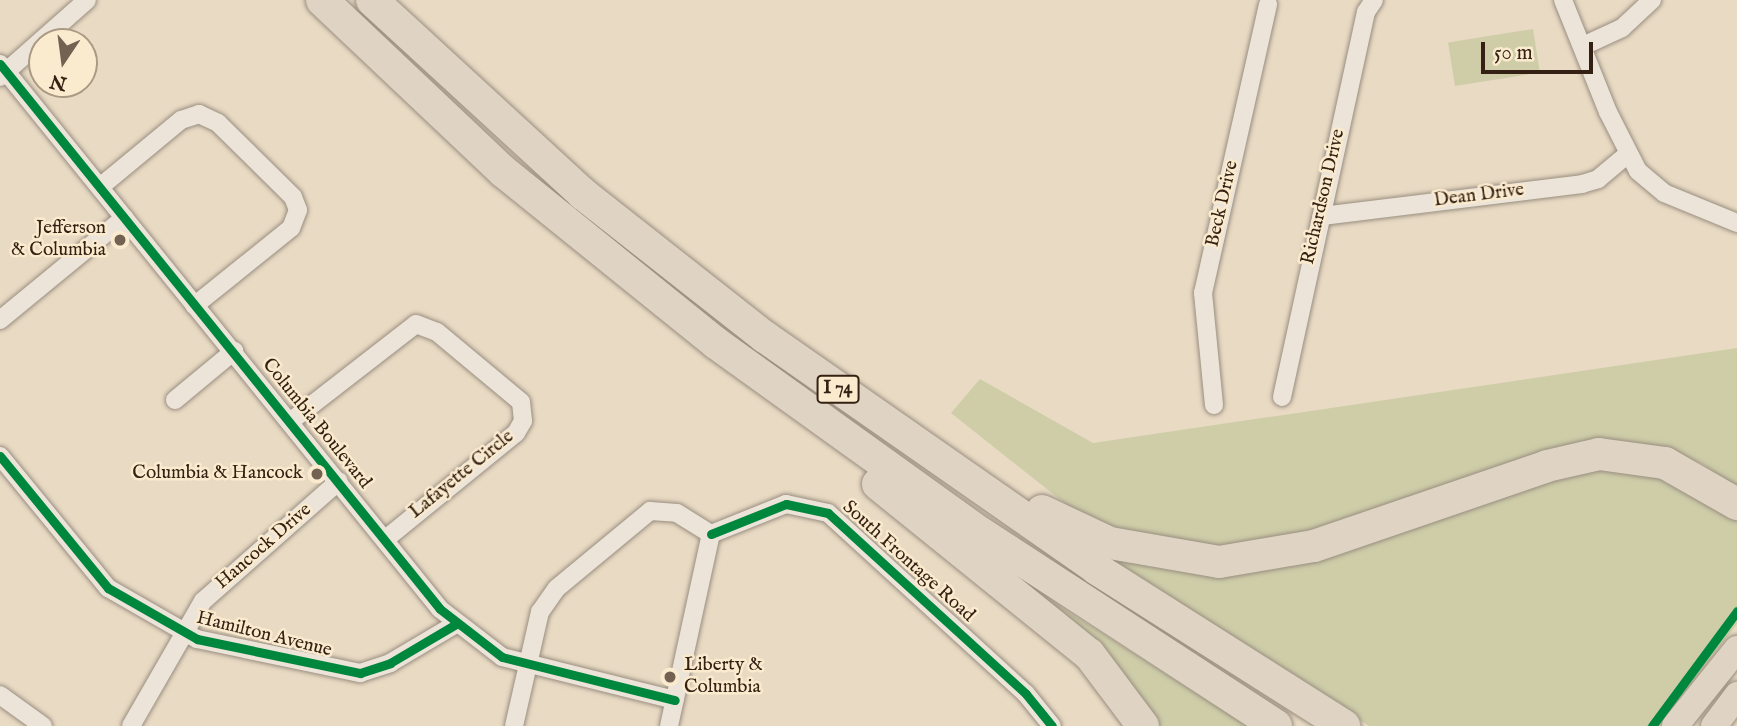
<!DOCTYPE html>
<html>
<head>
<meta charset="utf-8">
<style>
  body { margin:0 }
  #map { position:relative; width:1737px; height:726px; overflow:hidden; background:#e9dac3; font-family:"IM FELL English",serif }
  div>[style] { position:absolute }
  .green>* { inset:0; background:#cecda8; transform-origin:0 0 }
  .roads { filter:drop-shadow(0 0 2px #998e80) drop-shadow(0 0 2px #998e80) }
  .street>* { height:18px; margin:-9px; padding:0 9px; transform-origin:9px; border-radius:9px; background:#ece4d8 }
  .primary>* { height:26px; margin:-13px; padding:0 13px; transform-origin:13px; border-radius:13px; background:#dfd4c3 }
  .highway>* { height:32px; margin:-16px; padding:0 16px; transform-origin:16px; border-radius:16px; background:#dfd4c3 }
  .cycleway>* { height:9px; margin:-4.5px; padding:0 4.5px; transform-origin:4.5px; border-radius:4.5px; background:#00873e }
  .dots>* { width:19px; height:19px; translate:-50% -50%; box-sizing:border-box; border:4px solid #faeace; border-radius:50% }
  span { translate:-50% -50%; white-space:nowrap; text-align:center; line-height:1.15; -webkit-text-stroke:5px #faeace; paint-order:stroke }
  .shield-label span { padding:2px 5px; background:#faeace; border:2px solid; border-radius:5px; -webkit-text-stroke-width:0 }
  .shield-label { font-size:18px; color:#342113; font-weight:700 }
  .street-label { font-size:19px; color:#342113 }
  .poi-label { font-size:19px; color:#342113 }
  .right { translate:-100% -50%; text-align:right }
  .left { translate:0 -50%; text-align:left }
  .north { position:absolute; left:28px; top:28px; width:70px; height:70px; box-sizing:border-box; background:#faeace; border:2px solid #ab9a83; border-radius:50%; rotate:193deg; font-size:19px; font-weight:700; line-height:28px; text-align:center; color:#342113 }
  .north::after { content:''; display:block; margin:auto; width:24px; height:32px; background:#736251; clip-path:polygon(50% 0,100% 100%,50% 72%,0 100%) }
  .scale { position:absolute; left:1481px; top:42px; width:112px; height:32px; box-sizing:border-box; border:4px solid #342113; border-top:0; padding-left:9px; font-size:21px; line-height:24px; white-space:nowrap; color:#342113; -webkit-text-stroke:5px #faeace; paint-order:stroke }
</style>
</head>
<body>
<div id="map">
  <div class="green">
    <div style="left:1533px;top:29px;width:44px;height:86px;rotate:81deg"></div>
    <div style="clip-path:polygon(1737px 348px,1737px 490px,1703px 464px,1664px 449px,1333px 529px,1209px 551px,1096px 528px,951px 413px,980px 379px,1093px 443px)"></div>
    <div style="clip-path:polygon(1574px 467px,1648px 467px,1737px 515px,1737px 624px,1661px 726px,1369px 726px,1094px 550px,1190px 570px)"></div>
    <div style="clip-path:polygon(1015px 578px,1248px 726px,1152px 726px)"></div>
  </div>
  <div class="roads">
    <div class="street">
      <div style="left:1563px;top:0;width:121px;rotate:68.1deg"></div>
      <div style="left:1608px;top:112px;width:66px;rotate:63deg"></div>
      <div style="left:1638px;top:171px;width:34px;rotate:40deg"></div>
      <div style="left:1664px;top:193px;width:79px;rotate:22.3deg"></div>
      <div style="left:1583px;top:46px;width:43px;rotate:-24.8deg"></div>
      <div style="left:1622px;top:28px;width:41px;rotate:-43deg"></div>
      <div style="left:0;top:64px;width:700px;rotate:51.08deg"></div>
      <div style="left:440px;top:609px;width:78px;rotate:37.7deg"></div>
      <div style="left:502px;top:657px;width:178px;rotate:14deg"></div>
      <div style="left:0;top:77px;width:116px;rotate:-41.5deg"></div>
      <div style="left:100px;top:187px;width:105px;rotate:-39.6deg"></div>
      <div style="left:181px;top:120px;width:19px;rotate:-18deg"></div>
      <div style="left:199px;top:114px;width:21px;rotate:25deg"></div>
      <div style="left:218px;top:123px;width:105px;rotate:44.6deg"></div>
      <div style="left:293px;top:197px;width:14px;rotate:69deg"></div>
      <div style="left:298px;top:210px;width:19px;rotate:111deg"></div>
      <div style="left:291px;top:228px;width:124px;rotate:141.2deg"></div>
      <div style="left:1322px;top:216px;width:262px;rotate:-7deg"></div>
      <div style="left:1582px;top:184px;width:17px;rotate:-17deg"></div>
      <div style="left:1598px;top:179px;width:38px;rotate:-40deg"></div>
      <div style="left:0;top:320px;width:161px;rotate:-39.4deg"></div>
      <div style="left:1282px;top:397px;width:394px;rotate:-77.7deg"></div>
      <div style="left:1366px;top:12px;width:14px;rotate:-56deg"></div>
      <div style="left:175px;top:400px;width:77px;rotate:-39.7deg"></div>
      <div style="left:1214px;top:405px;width:113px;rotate:-95.6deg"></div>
      <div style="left:1203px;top:293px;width:296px;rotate:-77.3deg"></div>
      <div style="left:291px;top:421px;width:158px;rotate:-37.8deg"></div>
      <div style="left:416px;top:324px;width:22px;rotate:21deg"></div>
      <div style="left:437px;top:332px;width:109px;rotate:39.8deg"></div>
      <div style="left:521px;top:402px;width:19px;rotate:84deg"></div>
      <div style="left:523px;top:421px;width:14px;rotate:120deg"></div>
      <div style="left:516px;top:433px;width:166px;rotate:140.9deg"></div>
      <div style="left:0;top:456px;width:171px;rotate:50.7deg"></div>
      <div style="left:108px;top:588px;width:103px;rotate:29.8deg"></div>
      <div style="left:197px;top:639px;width:167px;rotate:11.8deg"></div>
      <div style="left:360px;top:673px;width:32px;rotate:-18deg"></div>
      <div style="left:390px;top:663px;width:77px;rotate:-30.6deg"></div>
      <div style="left:711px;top:534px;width:81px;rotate:-21.8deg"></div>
      <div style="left:786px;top:504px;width:43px;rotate:12.1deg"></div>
      <div style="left:828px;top:513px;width:268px;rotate:42.4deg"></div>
      <div style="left:1026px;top:694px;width:41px;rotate:50.9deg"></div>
      <div style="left:0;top:695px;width:53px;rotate:35.8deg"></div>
      <div style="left:131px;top:726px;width:144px;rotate:-60.1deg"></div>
      <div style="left:203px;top:601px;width:181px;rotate:-41.4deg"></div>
      <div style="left:514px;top:726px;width:117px;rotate:-77.2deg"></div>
      <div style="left:540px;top:612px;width:29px;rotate:-55deg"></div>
      <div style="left:557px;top:588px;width:121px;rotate:-39.6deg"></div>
      <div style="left:650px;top:511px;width:27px;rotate:4deg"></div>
      <div style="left:677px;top:513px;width:40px;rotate:32deg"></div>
      <div style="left:669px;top:726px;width:197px;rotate:-77.7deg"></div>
    </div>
    <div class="primary">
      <div style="left:1675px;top:726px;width:99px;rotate:-51.2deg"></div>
      <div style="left:1714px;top:726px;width:39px;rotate:-53deg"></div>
    </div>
    <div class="highway">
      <div style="left:322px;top:0;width:250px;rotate:43.4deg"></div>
      <div style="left:504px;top:172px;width:272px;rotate:38.9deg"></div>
      <div style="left:716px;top:343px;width:327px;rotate:35.7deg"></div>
      <div style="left:982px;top:534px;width:351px;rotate:33.1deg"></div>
      <div style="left:372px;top:0;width:287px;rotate:42.6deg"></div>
      <div style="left:583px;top:194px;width:231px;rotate:38.2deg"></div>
      <div style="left:765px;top:337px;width:405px;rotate:34.9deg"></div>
      <div style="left:1097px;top:569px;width:293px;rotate:32.4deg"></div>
      <div style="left:878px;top:484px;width:271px;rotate:38.9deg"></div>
      <div style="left:1089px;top:654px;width:90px;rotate:53.1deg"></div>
      <div style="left:1042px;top:511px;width:75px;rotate:25.2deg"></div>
      <div style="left:1110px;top:543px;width:111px;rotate:9.9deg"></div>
      <div style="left:1219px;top:562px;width:96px;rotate:-9.6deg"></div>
      <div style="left:1314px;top:546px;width:246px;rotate:-18.9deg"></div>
      <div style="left:1547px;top:466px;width:53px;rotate:-13deg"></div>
      <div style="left:1599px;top:454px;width:67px;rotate:7.8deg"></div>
      <div style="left:1665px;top:463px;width:83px;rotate:29.7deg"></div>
    </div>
  </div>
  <div class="cycleway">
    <div style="left:0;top:64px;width:700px;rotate:51.08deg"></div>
    <div style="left:440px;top:609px;width:78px;rotate:37.7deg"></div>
    <div style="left:502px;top:657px;width:178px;rotate:14deg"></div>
    <div style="left:0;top:456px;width:171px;rotate:50.7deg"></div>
    <div style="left:108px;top:588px;width:103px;rotate:29.8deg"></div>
    <div style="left:197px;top:639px;width:167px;rotate:11.8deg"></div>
    <div style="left:360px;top:673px;width:32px;rotate:-18deg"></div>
    <div style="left:390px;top:663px;width:77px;rotate:-30.6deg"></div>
    <div style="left:711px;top:534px;width:81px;rotate:-21.8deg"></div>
    <div style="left:786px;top:504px;width:43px;rotate:12.1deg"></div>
    <div style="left:828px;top:513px;width:268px;rotate:42.4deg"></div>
    <div style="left:1026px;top:694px;width:41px;rotate:50.9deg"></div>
    <div style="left:1652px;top:726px;width:143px;rotate:-53.5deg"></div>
  </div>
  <div class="dots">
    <div style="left:120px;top:240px;background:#736251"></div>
    <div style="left:317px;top:474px;background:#736251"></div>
    <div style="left:670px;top:677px;background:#736251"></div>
  </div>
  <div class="shield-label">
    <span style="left:838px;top:389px">I 74</span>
  </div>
  <div class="street-label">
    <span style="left:1479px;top:196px;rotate:-7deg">Dean Drive</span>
    <span style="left:1324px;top:197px;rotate:-77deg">Richardson Drive</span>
    <span style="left:1223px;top:204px;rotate:-77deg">Beck Drive</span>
    <span style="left:316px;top:424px;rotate:51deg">Columbia Boulevard</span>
    <span style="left:462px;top:475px;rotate:-39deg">Lafayette Circle</span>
    <span style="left:264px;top:547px;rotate:-41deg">Hancock Drive</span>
    <span style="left:908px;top:562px;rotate:42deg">South Frontage Road</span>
    <span style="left:264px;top:635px;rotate:14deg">Hamilton Avenue</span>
  </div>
  <div class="poi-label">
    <span class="right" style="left:106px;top:240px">Jefferson<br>&amp; Columbia</span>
    <span class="right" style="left:303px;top:474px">Columbia &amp; Hancock</span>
    <span class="left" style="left:684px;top:677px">Liberty &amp;<br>Columbia</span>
  </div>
  <div class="north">N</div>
  <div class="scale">50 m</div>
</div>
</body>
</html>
